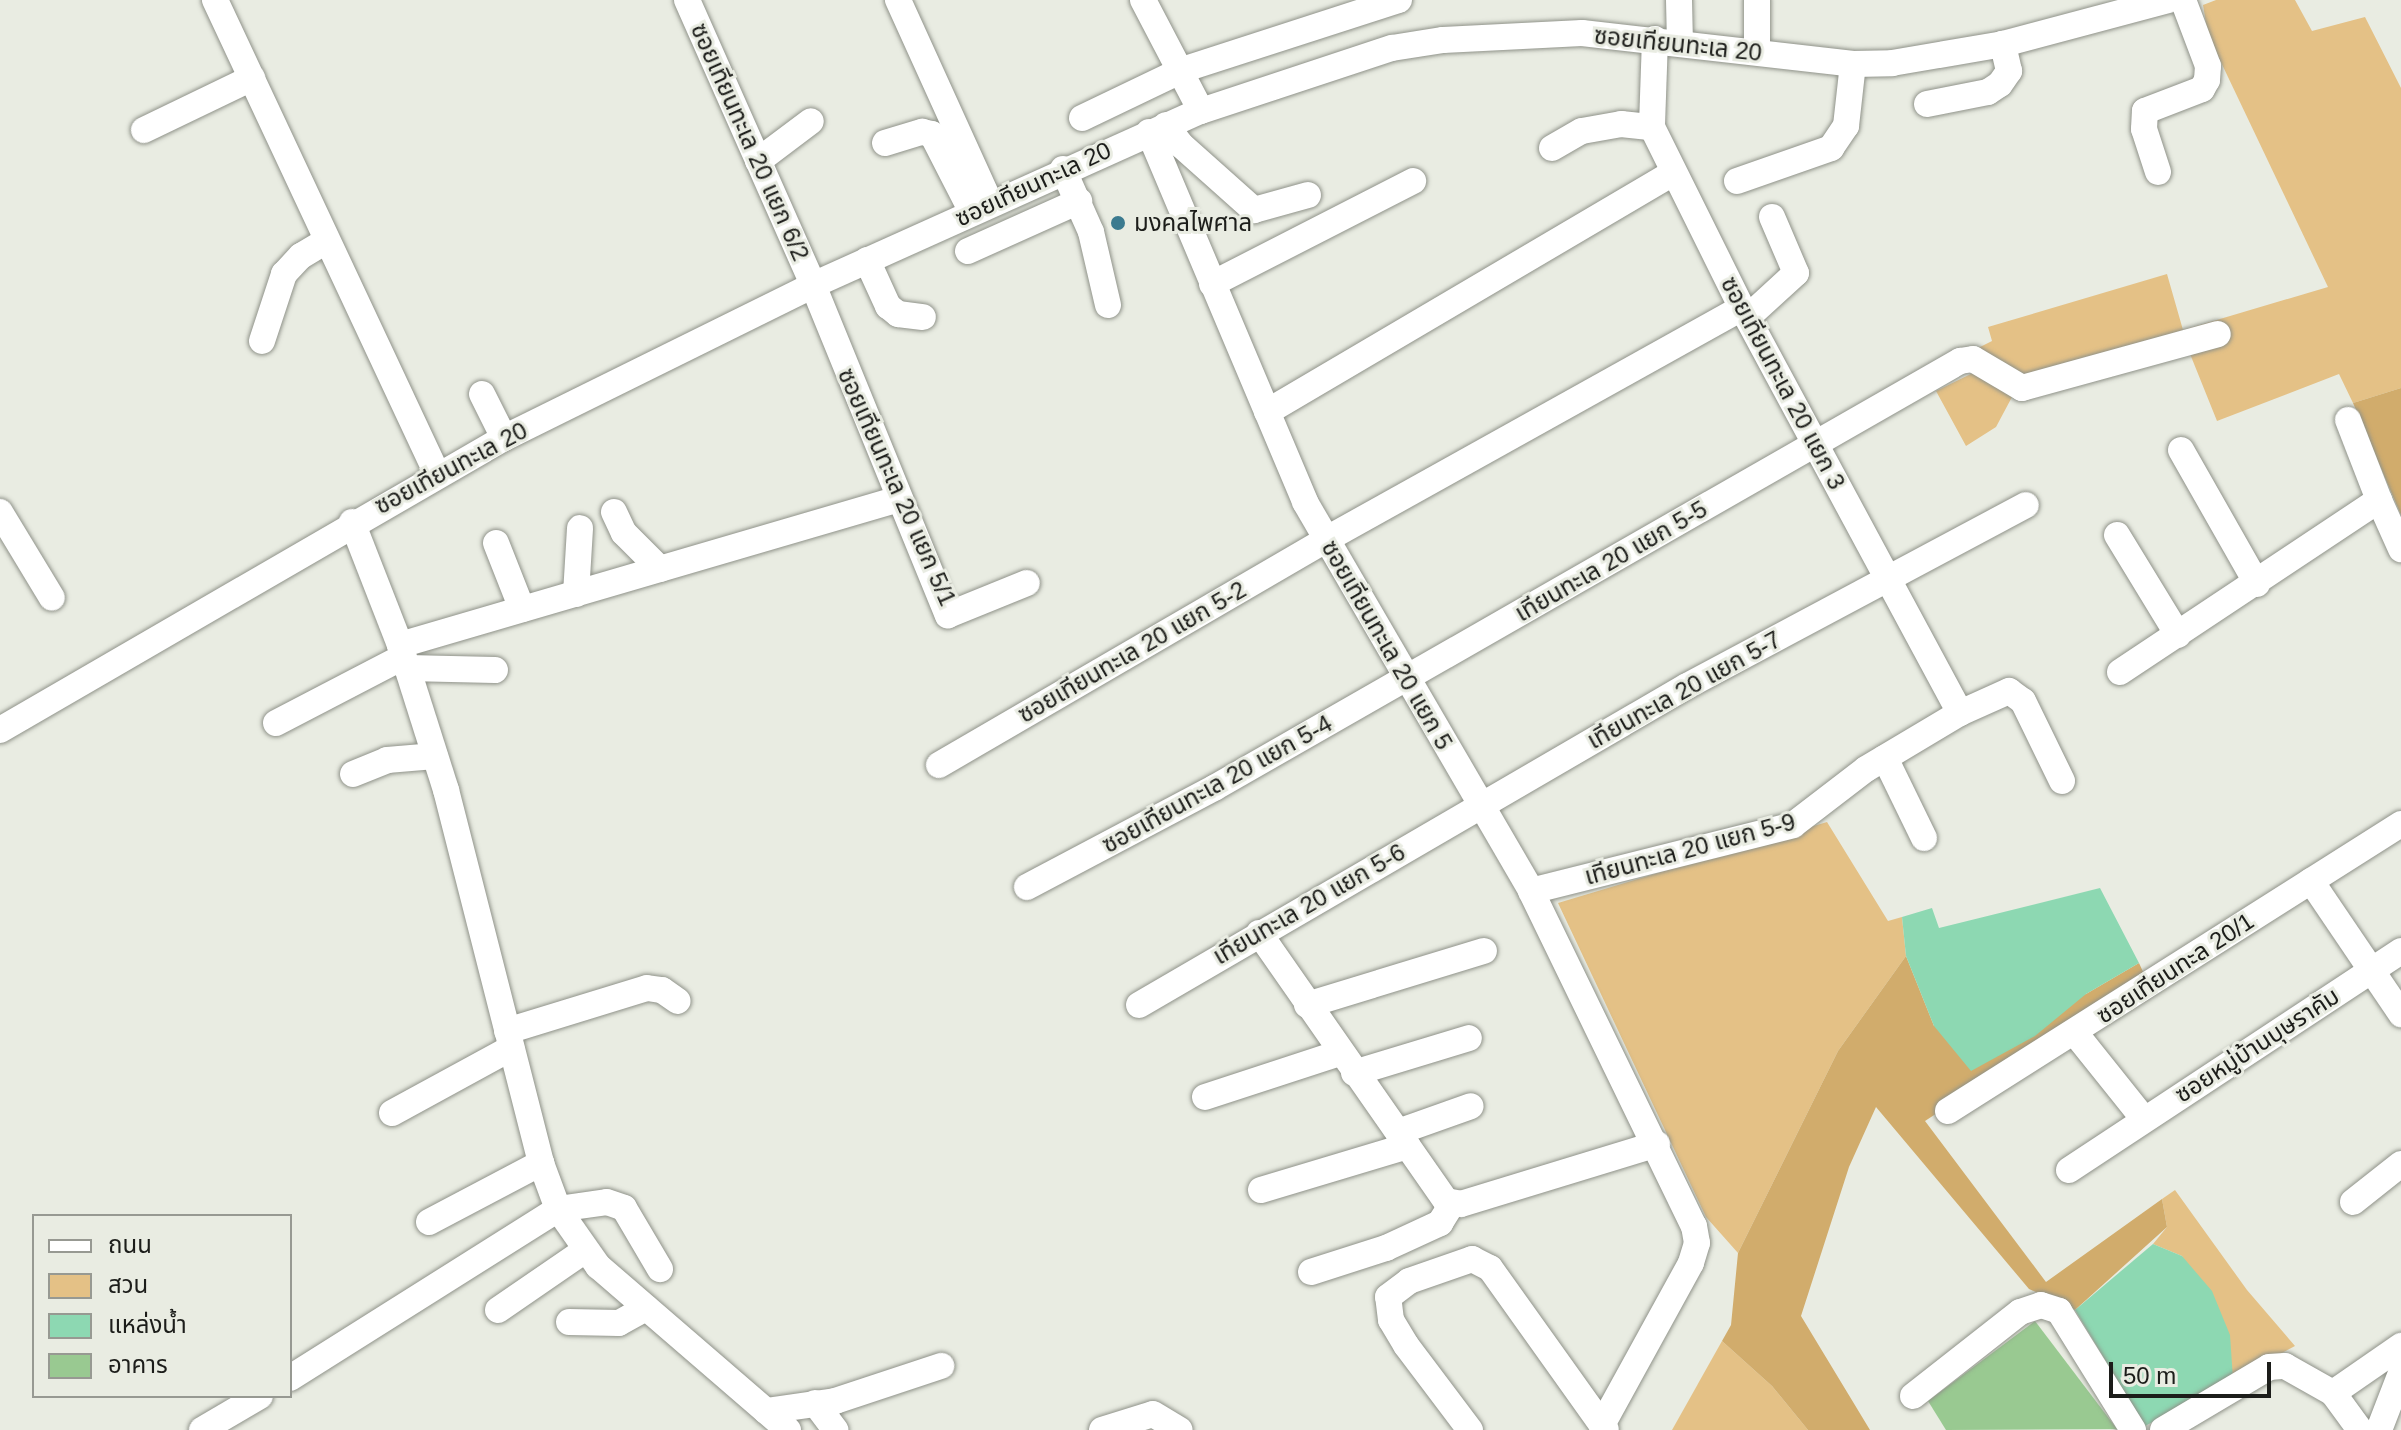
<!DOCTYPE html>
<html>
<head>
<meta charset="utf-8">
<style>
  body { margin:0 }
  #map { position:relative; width:2401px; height:1430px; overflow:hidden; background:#e9ece2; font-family:Helvetica,"Noto Sans Thai",sans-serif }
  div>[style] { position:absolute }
  .green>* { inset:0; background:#e4c186 }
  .forest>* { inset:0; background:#d1ac6c }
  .water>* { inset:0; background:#8dd8b2 }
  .building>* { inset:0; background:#99c991 }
  .roads { filter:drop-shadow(0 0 2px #8f9289) drop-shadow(0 0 2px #8f9289) }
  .minor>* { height:26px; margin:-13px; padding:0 13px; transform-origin:13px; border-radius:13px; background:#fff }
  .dots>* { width:22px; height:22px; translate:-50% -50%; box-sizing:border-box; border:4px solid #e9ece2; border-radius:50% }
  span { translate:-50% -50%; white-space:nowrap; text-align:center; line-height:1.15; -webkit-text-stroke:6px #e9ece2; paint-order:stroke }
  .street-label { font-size:24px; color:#1c1d1a }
  .poi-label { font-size:24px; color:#1c1d1a }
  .left { translate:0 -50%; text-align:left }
  .legend { position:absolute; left:32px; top:1214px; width:260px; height:184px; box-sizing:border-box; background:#e9ece2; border:2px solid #979992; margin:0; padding:10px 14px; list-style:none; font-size:24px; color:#1c1d1a }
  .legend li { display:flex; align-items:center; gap:16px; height:40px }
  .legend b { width:40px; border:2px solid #979992 }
  .scale { position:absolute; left:2109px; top:1362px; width:162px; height:36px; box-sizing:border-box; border:4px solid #1c1d1a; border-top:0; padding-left:10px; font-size:24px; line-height:28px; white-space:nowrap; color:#1c1d1a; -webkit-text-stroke:6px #e9ece2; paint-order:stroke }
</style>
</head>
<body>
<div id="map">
  <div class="green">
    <div style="clip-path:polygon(2216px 0,2295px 0,2312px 31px,2365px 17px,2401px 88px,2401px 388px,2353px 403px,2339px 374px,2217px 421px,2182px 334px,2012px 397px,1996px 427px,1966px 446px,1936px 391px,1979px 370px,1970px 352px,1992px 341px,1988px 327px,2167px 274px,2183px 330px,2328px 287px,2208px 35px,2203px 5px)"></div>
    <div style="clip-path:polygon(1827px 822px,1888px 921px,1902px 917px,1906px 956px,1838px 1051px,1738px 1253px,1706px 1217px,1558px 903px)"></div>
    <div style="clip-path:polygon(2175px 1190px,2247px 1290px,2295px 1346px,2233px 1379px,2182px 1256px,2153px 1244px,2167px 1227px,2162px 1199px)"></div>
    <div style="clip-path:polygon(1722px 1341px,1772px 1386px,1808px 1430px,1672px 1430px)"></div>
  </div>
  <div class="forest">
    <div style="clip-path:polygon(2401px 388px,2401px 515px,2353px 403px)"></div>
    <div style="clip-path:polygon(1906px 956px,1934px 1026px,2086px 994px,2139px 963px,2145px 976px,1925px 1121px,2046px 1282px,2162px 1199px,2167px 1227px,2075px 1310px,2029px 1289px,1876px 1107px,1849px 1167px,1801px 1316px,1870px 1430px,1808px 1430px,1772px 1386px,1722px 1341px,1731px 1325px,1738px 1253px,1838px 1051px)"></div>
  </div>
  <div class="water">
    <div style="clip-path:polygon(2100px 888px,2139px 963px,2086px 994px,2035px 1036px,1971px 1071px,1934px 1026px,1906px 956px,1902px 917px,1932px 908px,1939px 928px)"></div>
    <div style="clip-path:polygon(2153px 1244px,2182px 1256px,2212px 1291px,2230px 1335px,2233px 1379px,2145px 1426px,2075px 1310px)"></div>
  </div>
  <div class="building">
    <div style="clip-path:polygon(2035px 1321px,2117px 1429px,1946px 1430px,1928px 1401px)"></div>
  </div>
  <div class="roads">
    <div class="minor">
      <div style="left:215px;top:0;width:523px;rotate:64.9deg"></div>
      <div style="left:687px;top:0;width:312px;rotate:66.1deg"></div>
      <div style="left:813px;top:285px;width:357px;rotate:67.8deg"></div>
      <div style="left:948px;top:615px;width:85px;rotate:-22.1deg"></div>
      <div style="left:898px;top:0;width:223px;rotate:65.6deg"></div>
      <div style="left:1143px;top:0;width:125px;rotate:62.4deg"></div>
      <div style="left:1679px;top:0;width:43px;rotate:88.7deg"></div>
      <div style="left:1757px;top:0;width:52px;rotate:90deg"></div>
      <div style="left:1655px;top:39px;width:88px;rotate:92deg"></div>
      <div style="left:1652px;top:127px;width:202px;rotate:63.6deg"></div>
      <div style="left:1742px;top:308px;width:460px;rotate:61.7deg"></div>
      <div style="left:1927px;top:104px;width:62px;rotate:-11.1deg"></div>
      <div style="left:1988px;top:92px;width:14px;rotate:-34deg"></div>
      <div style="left:2000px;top:84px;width:16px;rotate:-55deg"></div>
      <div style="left:2009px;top:71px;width:28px;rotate:-103deg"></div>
      <div style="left:1082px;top:118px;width:111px;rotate:-25.6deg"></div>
      <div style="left:1182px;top:70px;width:228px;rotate:-17.9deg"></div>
      <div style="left:1166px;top:125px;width:25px;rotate:53deg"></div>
      <div style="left:1181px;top:145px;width:98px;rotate:41.7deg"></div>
      <div style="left:1254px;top:210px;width:56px;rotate:-15.5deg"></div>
      <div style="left:144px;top:130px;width:120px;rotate:-25.7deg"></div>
      <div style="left:1149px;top:132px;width:402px;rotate:67.1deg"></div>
      <div style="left:1305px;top:502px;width:450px;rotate:59.8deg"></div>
      <div style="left:1531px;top:891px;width:373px;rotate:64.1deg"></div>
      <div style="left:1694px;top:1226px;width:17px;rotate:80deg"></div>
      <div style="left:1697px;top:1243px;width:21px;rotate:107deg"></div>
      <div style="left:1691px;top:1263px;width:185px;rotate:118.8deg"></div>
      <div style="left:1602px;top:1425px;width:6px;rotate:51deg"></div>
      <div style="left:885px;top:143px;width:39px;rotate:-17deg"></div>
      <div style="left:922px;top:132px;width:10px;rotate:11deg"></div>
      <div style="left:932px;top:134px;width:88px;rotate:62.9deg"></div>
      <div style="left:1552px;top:148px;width:34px;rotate:-30deg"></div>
      <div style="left:1582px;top:131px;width:40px;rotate:-10deg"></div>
      <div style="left:1621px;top:124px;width:31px;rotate:6deg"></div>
      <div style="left:758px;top:161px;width:66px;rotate:-37deg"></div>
      <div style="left:1063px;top:169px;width:69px;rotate:66deg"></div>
      <div style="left:1091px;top:232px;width:75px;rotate:76.9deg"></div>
      <div style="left:2158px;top:172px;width:45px;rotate:-108deg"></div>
      <div style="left:2144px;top:129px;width:18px;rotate:-87deg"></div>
      <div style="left:2145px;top:111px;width:61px;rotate:-21.1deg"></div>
      <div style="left:2202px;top:89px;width:10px;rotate:-61deg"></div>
      <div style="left:2207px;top:80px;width:14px;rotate:-86deg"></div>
      <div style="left:2208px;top:66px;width:71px;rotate:-110.7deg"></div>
      <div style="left:1737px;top:181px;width:100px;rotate:-19.3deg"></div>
      <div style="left:1831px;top:148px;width:27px;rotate:-56deg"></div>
      <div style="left:1846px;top:126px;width:62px;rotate:-83.6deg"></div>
      <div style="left:968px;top:251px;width:122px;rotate:-24.2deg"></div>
      <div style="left:867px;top:260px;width:51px;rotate:65.5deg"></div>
      <div style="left:888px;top:306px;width:13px;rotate:39deg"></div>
      <div style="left:898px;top:314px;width:25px;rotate:7deg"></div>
      <div style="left:1212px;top:284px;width:226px;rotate:-27.1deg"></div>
      <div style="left:1748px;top:317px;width:65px;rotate:-42.5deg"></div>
      <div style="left:1796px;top:273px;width:61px;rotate:-113.2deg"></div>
      <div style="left:262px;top:341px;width:71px;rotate:-71.8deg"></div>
      <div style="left:284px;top:274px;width:25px;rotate:-47deg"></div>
      <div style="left:301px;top:256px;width:29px;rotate:-31deg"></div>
      <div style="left:482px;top:394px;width:49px;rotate:63.4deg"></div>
      <div style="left:1267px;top:412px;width:472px;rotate:-30.5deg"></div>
      <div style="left:2348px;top:420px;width:86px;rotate:68.8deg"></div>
      <div style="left:2181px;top:450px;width:154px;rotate:60.4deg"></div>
      <div style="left:0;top:512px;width:100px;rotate:58.8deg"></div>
      <div style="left:614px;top:512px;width:23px;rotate:65deg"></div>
      <div style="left:624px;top:533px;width:51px;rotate:45deg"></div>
      <div style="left:352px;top:522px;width:132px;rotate:68.7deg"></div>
      <div style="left:400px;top:645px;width:152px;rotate:72.4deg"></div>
      <div style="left:446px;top:790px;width:385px;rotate:75.7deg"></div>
      <div style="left:541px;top:1163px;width:49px;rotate:69.7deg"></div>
      <div style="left:558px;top:1209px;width:70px;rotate:54.9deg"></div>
      <div style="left:598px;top:1266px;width:251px;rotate:40.8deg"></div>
      <div style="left:2117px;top:535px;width:117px;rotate:58.6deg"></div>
      <div style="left:496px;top:543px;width:71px;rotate:68.5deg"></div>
      <div style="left:576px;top:594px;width:66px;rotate:-86.5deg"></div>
      <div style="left:400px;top:645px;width:520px;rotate:-16.31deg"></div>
      <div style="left:407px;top:668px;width:88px;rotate:1.3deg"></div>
      <div style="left:2120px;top:672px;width:311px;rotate:-33.6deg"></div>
      <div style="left:2379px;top:500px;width:54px;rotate:65.8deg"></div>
      <div style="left:276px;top:723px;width:143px;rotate:-27.5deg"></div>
      <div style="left:0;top:730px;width:582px;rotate:-30.09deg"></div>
      <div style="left:504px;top:438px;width:345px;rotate:-26.3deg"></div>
      <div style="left:813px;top:285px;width:425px;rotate:-24.2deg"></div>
      <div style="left:1201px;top:111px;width:201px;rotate:-18.3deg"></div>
      <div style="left:1392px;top:48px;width:52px;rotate:-8.9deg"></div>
      <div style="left:1443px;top:40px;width:139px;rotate:-2.9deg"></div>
      <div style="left:1582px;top:33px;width:273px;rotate:6.5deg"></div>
      <div style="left:1853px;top:64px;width:39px;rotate:-1deg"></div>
      <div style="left:1892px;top:63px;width:113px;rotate:-9.7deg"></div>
      <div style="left:2003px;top:44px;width:171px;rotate:-14.9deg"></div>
      <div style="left:1885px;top:758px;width:89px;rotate:64deg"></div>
      <div style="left:939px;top:765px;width:447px;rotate:-30.2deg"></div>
      <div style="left:1325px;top:540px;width:477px;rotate:-29.1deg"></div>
      <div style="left:353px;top:774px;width:37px;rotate:-22deg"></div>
      <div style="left:387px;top:760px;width:48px;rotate:-4.8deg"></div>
      <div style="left:2311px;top:881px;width:161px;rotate:55.9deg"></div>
      <div style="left:1027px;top:887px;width:212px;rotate:-27.9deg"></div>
      <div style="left:1214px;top:788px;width:860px;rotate:-29.79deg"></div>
      <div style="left:1960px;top:361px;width:13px;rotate:-9deg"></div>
      <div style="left:1973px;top:359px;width:57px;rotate:30.6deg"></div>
      <div style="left:2022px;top:388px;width:203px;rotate:-15.4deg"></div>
      <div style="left:1531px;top:891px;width:270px;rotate:-14.1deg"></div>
      <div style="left:1793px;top:825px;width:92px;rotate:-37.5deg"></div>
      <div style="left:1866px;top:769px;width:109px;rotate:-30.8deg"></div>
      <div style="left:1960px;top:713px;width:54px;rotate:-24.2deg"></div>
      <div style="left:2009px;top:691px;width:17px;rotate:36deg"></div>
      <div style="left:2023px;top:701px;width:89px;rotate:64deg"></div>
      <div style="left:1259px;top:933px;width:327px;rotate:55.1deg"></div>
      <div style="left:1446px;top:1201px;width:15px;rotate:11deg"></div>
      <div style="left:1461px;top:1204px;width:205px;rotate:-17deg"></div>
      <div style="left:1139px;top:1005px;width:634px;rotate:-30.2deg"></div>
      <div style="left:1687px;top:686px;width:384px;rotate:-28.1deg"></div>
      <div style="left:1307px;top:1005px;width:185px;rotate:-17deg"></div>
      <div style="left:507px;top:1031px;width:146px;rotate:-17.1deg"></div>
      <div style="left:647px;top:988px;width:15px;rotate:8deg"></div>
      <div style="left:662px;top:990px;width:19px;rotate:35deg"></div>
      <div style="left:2075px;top:1033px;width:109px;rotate:51.3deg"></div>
      <div style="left:1354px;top:1073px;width:120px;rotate:-16.9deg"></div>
      <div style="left:1205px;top:1097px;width:142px;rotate:-18.1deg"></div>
      <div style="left:1948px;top:1111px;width:536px;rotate:-32.36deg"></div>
      <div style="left:392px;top:1113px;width:136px;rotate:-28.6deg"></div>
      <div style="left:1398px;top:1132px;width:77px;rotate:-19.6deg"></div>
      <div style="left:2069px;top:1170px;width:398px;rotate:-33.4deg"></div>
      <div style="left:1261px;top:1190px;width:153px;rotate:-16.7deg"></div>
      <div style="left:2353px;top:1202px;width:61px;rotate:-38.4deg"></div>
      <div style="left:429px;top:1222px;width:127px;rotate:-27.8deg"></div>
      <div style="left:1311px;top:1272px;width:79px;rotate:-17.7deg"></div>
      <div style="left:1386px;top:1248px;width:60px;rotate:-24.8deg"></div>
      <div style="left:1440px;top:1223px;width:22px;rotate:-58deg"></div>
      <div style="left:498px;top:1310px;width:104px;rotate:-34.5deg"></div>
      <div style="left:569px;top:1322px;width:50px;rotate:1.1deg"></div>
      <div style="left:619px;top:1323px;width:31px;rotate:-29deg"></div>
      <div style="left:290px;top:1378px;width:317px;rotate:-32.2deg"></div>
      <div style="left:558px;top:1209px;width:49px;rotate:-8.1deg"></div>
      <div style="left:607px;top:1202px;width:18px;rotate:19deg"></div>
      <div style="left:624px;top:1208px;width:71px;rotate:59.5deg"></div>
      <div style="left:2333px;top:1393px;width:83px;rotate:-34.7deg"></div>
      <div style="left:1913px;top:1396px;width:136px;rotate:-38.1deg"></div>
      <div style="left:2020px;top:1312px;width:22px;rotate:-18deg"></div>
      <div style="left:2041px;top:1305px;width:19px;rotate:18deg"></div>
      <div style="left:2059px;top:1311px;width:140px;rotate:58.1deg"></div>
      <div style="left:815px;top:1403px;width:34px;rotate:53deg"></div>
      <div style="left:766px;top:1411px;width:70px;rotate:-8.2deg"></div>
      <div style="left:835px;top:1401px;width:112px;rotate:-18.3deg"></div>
      <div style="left:202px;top:1430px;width:67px;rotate:-30.4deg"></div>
      <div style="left:1102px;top:1430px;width:53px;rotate:-17.4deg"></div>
      <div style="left:1153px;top:1414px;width:31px;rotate:31deg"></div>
      <div style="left:1470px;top:1430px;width:106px;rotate:-127deg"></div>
      <div style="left:1406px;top:1345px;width:29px;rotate:-121deg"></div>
      <div style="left:1391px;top:1320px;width:23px;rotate:-97deg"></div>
      <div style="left:1388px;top:1297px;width:26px;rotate:-37deg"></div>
      <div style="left:1409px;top:1281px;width:67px;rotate:-19.2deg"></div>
      <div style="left:1472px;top:1259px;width:20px;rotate:27deg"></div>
      <div style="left:1490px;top:1268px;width:193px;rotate:54.5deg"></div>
      <div style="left:2163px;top:1430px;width:123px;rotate:-30.7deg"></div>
      <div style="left:2269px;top:1367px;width:16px;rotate:-4deg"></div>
      <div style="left:2285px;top:1366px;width:55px;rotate:29.4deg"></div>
      <div style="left:2333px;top:1393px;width:46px;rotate:53.9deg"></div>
      <div style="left:2379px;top:1430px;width:61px;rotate:-68.9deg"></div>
    </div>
  </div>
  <div class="dots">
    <div style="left:1118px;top:223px;background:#3b7a8f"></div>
  </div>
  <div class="street-label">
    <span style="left:1678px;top:44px;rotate:6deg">ซอยเทียนทะเล 20</span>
    <span style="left:750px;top:142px;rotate:66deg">ซอยเทียนทะเล 20 แยก 6/2</span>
    <span style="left:1033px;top:184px;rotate:-25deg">ซอยเทียนทะเล 20</span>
    <span style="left:1783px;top:383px;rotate:62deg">ซอยเทียนทะเล 20 แยก 3</span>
    <span style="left:451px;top:468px;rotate:-28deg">ซอยเทียนทะเล 20</span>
    <span style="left:897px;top:487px;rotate:66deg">ซอยเทียนทะเล 20 แยก 5/1</span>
    <span style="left:1611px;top:561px;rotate:-30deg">เทียนทะเล 20 แยก 5-5</span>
    <span style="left:1387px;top:645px;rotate:60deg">ซอยเทียนทะเล 20 แยก 5</span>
    <span style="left:1132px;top:652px;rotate:-30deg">ซอยเทียนทะเล 20 แยก 5-2</span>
    <span style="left:1684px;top:690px;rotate:-29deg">เทียนทะเล 20 แยก 5-7</span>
    <span style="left:1217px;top:784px;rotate:-29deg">ซอยเทียนทะเล 20 แยก 5-4</span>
    <span style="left:1690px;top:849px;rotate:-15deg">เทียนทะเล 20 แยก 5-9</span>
    <span style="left:1309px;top:904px;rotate:-30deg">เทียนทะเล 20 แยก 5-6</span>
    <span style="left:2175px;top:968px;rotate:-33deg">ซอยเทียนทะล 20/1</span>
    <span style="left:2257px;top:1045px;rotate:-33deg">ซอยหมู่บ้านบุษราคัม</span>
  </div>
  <div class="poi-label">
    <span class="left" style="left:1134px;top:223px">มงคลไพศาล</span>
  </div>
  <ul class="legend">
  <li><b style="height:10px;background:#fff"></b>ถนน</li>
  <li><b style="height:22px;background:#e4c186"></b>สวน</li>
  <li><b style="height:22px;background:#8dd8b2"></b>แหล่งน้ำ</li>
  <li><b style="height:22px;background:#99c991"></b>อาคาร</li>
  </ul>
  <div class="scale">50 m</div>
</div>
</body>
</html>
